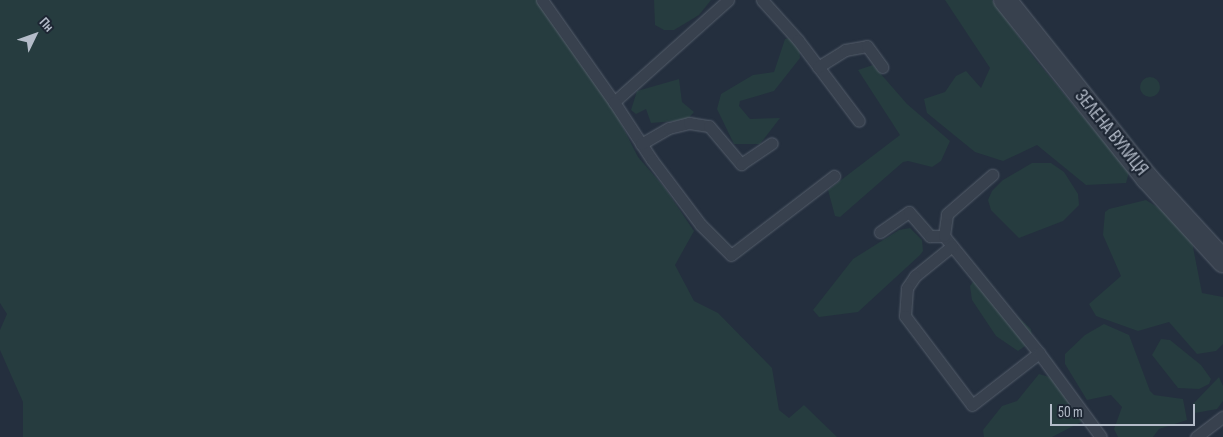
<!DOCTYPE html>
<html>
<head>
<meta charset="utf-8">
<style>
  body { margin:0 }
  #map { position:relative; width:1223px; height:437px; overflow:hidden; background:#242f3e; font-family:"Sofia Sans Condensed",sans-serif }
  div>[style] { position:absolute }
  .green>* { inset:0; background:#263c3f }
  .round { border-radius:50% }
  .roads { filter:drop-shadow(0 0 1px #565f6c) drop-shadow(0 0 1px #565f6c) }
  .lane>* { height:11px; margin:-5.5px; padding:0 5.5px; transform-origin:5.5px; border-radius:5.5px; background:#38414e }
  .street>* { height:22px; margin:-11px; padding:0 11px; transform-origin:11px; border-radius:11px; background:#38414e }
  span { translate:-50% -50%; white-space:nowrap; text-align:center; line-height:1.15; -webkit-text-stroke:4.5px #1d2633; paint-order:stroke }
  .street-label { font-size:19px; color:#b4bcc9 }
  .north { position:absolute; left:10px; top:10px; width:50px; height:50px; -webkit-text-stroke:4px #1d2633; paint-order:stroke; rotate:48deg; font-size:14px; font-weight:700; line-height:20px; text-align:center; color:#b4bcc9 }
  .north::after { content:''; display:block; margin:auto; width:18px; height:22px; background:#b4bcc9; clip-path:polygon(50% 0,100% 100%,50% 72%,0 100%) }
  .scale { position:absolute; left:1050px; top:404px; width:145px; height:22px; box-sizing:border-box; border:2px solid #b4bcc9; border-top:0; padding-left:6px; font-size:15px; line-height:18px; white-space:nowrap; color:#b4bcc9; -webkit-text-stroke:4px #1d2633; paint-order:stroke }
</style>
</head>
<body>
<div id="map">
  <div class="green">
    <div style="clip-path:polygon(0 0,538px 0,605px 92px,638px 157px,665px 188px,694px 231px,675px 265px,694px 301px,718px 313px,772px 368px,779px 410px,789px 418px,804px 405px,837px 437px,23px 437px,23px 402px,0 350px,0 330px,7px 314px,0 303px)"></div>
    <div style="clip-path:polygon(654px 0,711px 0,699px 15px,674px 30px,664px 30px,655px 25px)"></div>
    <div style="clip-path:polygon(945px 0,992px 0,1035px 59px,1129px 172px,1126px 183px,1086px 185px,1037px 145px,1003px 161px,975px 152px,927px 113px,924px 99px,945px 92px,956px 76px,966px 71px,981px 88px,990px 68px)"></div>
    <div style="clip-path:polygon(799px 36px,800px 58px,774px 91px,740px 101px,739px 106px,750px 119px,780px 118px,760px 144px,734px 144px,717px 109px,721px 94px,753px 75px,774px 72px,785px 39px)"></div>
    <div style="clip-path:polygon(873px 65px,907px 104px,950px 141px,941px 161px,932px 167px,908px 161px,903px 162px,840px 217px,835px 216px,828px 190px,900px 135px,858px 70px)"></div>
    <div class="round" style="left:1140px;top:77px;width:20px;height:20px"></div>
    <div style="clip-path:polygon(679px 79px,682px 102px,694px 112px,687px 120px,651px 123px,646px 109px,636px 114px,631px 110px,637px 91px)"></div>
    <div style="clip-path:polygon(1032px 163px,1051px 163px,1064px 172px,1078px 194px,1079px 205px,1063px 221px,1019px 238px,991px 210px,988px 200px,992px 191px,1003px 180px)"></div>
    <div style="clip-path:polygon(1146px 200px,1178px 220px,1191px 237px,1202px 293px,1223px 297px,1223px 344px,1216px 351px,1197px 354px,1169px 322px,1138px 331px,1096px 316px,1089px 304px,1121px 276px,1103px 235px,1105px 212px,1109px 209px)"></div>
    <div style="clip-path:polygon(910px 228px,922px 240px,923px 251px,920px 255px,858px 312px,819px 317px,813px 310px,853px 259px,899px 230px)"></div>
    <div style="clip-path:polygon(986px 277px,1004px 311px,1019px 318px,1031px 329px,1032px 341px,1018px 351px,996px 336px,972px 300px,970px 286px,976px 278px)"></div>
    <div style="clip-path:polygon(1104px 324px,1129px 335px,1150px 391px,1154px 395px,1183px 399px,1187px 420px,1159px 429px,1153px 437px,1118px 437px,1114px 429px,1122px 407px,1111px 395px,1087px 400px,1065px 364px,1065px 354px,1085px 335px)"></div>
    <div style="clip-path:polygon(1161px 339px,1170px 340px,1201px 365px,1211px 379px,1209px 384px,1199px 389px,1178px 388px,1152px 355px)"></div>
    <div style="clip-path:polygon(1039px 374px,1066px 382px,1091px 417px,1052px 437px,984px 437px,983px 430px,1002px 406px,1017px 401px)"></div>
    <div style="clip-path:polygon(1219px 377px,1223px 386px,1223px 401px,1217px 409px,1195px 413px,1193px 404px)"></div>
  </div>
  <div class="roads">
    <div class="lane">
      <div style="left:542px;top:0;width:125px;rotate:54.8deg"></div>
      <div style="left:728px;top:0;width:153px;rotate:138.2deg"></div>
      <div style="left:614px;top:102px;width:69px;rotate:56.8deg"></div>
      <div style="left:652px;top:160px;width:81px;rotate:53deg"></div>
      <div style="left:701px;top:225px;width:42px;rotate:45deg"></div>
      <div style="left:731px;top:255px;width:130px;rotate:-37.5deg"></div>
      <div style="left:762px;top:0;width:54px;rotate:48deg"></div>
      <div style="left:798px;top:40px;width:101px;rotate:53deg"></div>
      <div style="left:818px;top:67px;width:32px;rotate:-32deg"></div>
      <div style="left:845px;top:50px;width:22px;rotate:-10deg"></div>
      <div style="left:867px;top:46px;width:26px;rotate:54deg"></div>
      <div style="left:641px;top:144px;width:32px;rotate:-30deg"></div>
      <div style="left:669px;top:128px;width:21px;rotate:-14deg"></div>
      <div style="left:689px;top:123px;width:20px;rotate:9deg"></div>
      <div style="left:709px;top:126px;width:50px;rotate:49.9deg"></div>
      <div style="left:741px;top:164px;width:37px;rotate:-34deg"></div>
      <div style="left:880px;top:232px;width:35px;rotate:-35deg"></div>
      <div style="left:909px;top:212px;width:32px;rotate:49deg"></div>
      <div style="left:930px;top:236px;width:14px"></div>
      <div style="left:944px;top:236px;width:151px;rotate:50.9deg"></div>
      <div style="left:944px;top:236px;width:22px;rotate:-82deg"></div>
      <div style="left:947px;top:214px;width:60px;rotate:-40.9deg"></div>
      <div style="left:952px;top:246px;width:48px;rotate:141deg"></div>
      <div style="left:915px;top:276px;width:14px;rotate:124deg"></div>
      <div style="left:907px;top:288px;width:28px;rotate:94deg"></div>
      <div style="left:905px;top:316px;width:111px;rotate:53deg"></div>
      <div style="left:972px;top:405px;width:85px;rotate:-37.8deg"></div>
      <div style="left:1039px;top:353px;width:104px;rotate:53.6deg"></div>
      <div style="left:1196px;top:437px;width:34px;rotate:-37deg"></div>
    </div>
    <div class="street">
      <div style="left:1005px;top:0;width:228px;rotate:51.4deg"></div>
      <div style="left:1147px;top:178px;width:113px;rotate:47.5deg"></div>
    </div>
  </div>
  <div class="street-label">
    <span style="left:1111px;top:133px;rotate:51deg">ЗЕЛЕНА ВУЛИЦЯ</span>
  </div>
  <div class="north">Пн</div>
  <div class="scale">50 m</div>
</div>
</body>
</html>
